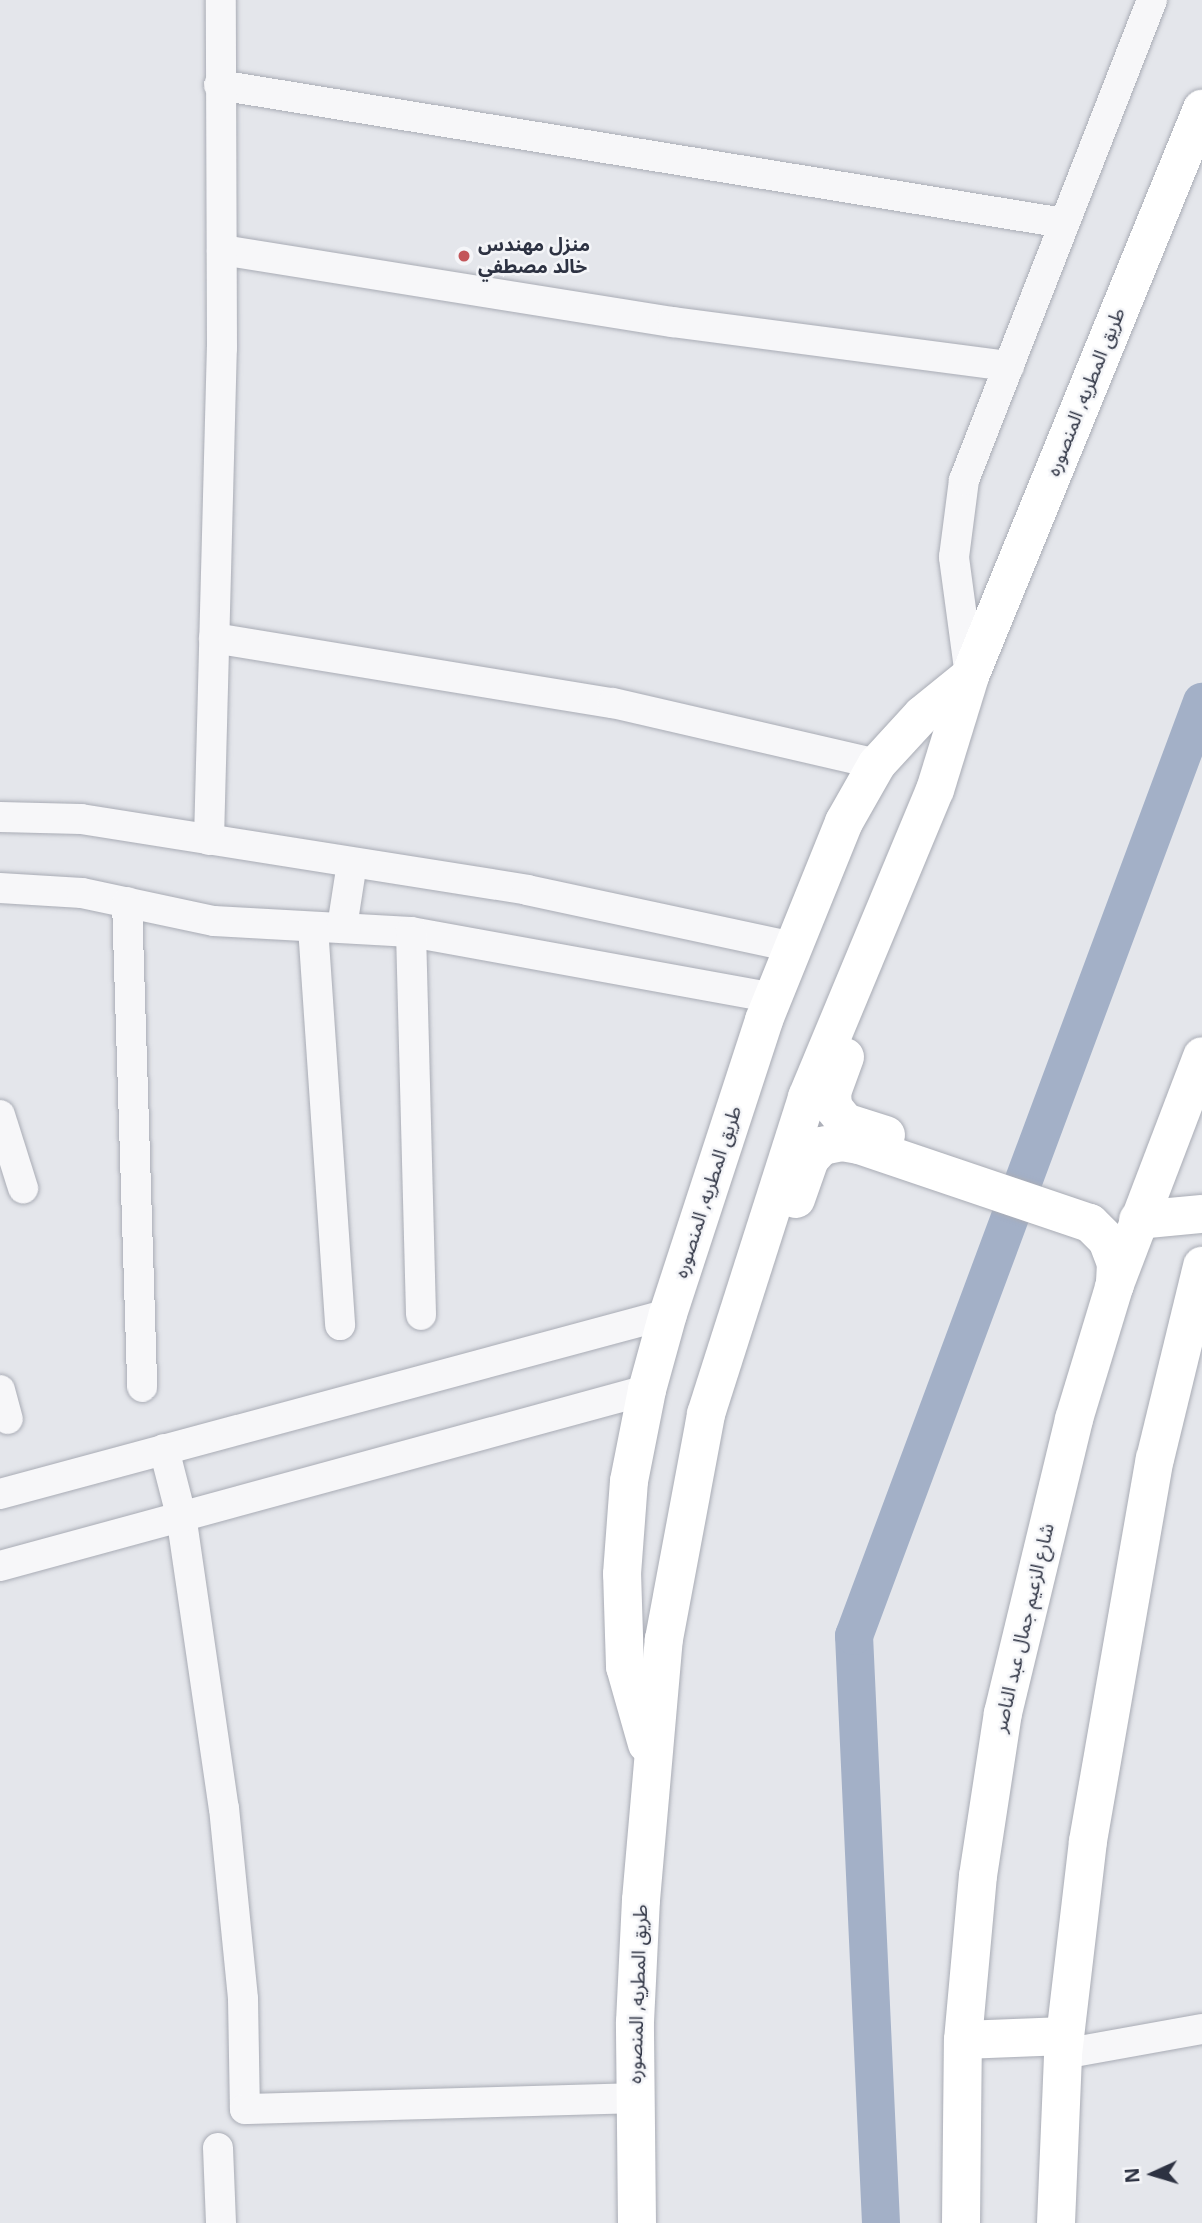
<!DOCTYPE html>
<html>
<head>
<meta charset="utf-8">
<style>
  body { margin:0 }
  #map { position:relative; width:1202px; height:2223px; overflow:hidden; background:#e4e6eb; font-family:"Open Sans","Noto Sans Arabic",sans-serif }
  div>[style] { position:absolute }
  .canal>* { height:38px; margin:-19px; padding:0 19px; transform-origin:19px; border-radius:19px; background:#a3b0c7 }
  .roads { filter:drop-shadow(0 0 2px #a9acb5) drop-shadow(0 0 2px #a9acb5) }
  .street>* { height:30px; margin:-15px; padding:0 15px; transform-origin:15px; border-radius:15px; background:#f7f7f9 }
  .secondary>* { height:38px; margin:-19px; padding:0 19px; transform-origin:19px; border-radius:19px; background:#fff }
  .dots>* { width:19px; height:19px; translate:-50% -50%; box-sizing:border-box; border:4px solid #f4f5f8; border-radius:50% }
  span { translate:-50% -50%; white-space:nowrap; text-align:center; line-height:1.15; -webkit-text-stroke:5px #f4f5f8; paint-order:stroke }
  .poi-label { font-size:19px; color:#2d3242; font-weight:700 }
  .left { translate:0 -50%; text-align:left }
  .street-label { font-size:19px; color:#2d3242 }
  .north { position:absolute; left:1118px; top:2139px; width:70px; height:70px; -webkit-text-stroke:5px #f4f5f8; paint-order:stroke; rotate:266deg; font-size:19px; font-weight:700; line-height:28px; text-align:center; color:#2d3242 }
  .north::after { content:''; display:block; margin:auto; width:24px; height:32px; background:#2d3242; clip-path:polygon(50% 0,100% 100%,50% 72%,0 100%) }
</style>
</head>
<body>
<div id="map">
  <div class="canal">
    <div style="left:881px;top:2223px;width:588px;rotate:-92.63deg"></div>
    <div style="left:854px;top:1636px;width:997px;rotate:-69.57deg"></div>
  </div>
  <div class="roads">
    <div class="street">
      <div style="left:219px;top:85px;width:856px;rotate:9.28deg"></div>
      <div style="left:222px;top:250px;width:457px;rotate:9.1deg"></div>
      <div style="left:673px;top:322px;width:339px;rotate:7.5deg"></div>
      <div style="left:214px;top:638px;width:404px;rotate:9.3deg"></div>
      <div style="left:613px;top:703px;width:271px;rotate:13deg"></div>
      <div style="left:970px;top:676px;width:120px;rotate:-97.7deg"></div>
      <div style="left:954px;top:557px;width:78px;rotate:-82.6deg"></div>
      <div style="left:964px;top:480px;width:516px;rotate:-68.61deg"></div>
      <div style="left:0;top:817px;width:81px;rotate:1.4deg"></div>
      <div style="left:81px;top:819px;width:452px;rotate:9deg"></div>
      <div style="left:527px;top:890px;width:272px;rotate:12.1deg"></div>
      <div style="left:209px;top:840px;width:492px;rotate:-88.5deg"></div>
      <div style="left:222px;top:348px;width:348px;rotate:-90.2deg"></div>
      <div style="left:0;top:888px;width:82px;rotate:3.5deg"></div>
      <div style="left:82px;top:893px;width:135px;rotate:12deg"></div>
      <div style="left:214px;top:921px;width:197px;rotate:3.2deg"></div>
      <div style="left:411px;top:932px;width:368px;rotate:10.3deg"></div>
      <div style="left:127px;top:902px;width:485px;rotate:88.2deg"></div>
      <div style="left:313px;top:927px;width:399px;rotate:86.1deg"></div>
      <div style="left:342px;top:927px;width:65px;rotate:-81.1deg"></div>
      <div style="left:411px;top:932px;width:383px;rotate:88.5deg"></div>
      <div style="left:0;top:1115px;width:77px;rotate:72.5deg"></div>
      <div style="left:0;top:1390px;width:30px;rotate:75deg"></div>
      <div style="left:164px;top:1449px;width:68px;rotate:75.6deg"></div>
      <div style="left:181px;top:1515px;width:296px;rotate:81.7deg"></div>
      <div style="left:224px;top:1808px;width:192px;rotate:84.3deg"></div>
      <div style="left:243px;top:1999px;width:110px;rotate:89deg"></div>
      <div style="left:245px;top:2109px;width:389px;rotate:-1.6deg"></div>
      <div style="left:0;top:1494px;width:692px;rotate:-15.08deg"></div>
      <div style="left:0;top:1566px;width:671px;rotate:-15.22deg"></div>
      <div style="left:1063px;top:2054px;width:141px;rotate:-10.2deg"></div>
      <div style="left:218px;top:2148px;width:75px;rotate:87.7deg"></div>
    </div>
    <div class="secondary">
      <div style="left:845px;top:1057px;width:37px;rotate:110deg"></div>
      <div style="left:832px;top:1092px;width:15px;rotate:86deg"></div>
      <div style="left:833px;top:1107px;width:19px;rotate:51deg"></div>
      <div style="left:845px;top:1122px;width:43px;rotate:17.6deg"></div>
      <div style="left:796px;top:1199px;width:42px;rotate:-70.7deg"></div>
      <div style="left:810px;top:1159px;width:18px;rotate:-47deg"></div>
      <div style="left:822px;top:1146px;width:20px;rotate:-11deg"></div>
      <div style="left:842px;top:1142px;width:17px;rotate:10deg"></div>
      <div style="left:859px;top:1145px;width:244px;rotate:18.7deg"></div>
      <div style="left:1090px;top:1223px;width:24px;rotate:45deg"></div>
      <div style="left:1107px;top:1240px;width:25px;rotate:69deg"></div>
      <div style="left:1116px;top:1263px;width:22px;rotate:93deg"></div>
      <div style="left:1138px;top:1220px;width:64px;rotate:-5.4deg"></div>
      <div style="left:647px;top:1744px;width:80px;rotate:-105.9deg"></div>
      <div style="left:625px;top:1667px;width:93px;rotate:-91.8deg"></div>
      <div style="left:622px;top:1574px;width:93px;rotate:-85.7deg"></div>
      <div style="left:629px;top:1481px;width:93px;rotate:-78.8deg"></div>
      <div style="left:647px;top:1390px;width:79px;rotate:-74.6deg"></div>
      <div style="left:668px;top:1314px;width:309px;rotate:-71.9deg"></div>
      <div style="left:764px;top:1020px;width:214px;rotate:-68deg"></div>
      <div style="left:844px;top:822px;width:67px;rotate:-60.4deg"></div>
      <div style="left:877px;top:764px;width:67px;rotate:-47.4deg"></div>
      <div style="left:922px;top:715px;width:62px;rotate:-39.1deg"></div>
      <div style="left:963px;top:2040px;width:102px;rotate:-2.2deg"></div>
      <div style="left:637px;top:2223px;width:201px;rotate:-90.6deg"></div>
      <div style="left:635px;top:2022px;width:122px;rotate:-87.2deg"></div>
      <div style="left:641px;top:1900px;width:262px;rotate:-85deg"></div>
      <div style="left:664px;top:1639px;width:229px;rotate:-79.4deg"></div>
      <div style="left:706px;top:1414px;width:333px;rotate:-72.3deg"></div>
      <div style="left:807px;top:1097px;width:333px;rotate:-67.4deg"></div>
      <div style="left:935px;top:790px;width:119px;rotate:-72.9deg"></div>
      <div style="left:970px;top:676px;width:613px;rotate:-67.75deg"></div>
      <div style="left:961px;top:2223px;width:183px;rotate:-89.4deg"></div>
      <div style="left:963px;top:2040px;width:165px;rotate:-84.8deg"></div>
      <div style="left:978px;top:1876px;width:165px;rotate:-81.3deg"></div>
      <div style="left:1003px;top:1713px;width:302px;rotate:-76.4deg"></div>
      <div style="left:1074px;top:1419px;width:138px;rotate:-73.1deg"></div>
      <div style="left:1114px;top:1287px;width:247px;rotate:-69.1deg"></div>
      <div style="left:1056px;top:2223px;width:169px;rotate:-87.6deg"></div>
      <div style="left:1063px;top:2054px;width:214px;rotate:-83.3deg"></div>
      <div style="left:1088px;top:1841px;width:388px;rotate:-80.1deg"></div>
      <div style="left:1155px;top:1459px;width:199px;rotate:-76.3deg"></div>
    </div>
  </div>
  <div class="dots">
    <div style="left:464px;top:256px;background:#c3565a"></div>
  </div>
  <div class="poi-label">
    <span class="left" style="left:478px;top:256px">منزل مهندس<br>خالد مصطفي</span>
  </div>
  <div class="street-label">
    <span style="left:1086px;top:392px;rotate:-68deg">طريق المطريه, المنصوره</span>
    <span style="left:708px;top:1192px;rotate:-72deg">طريق المطريه, المنصوره</span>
    <span style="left:1024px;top:1628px;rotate:-77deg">شارع الزعيم جمال عبد الناصر</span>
    <span style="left:638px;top:1994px;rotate:-88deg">طريق المطريه, المنصوره</span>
  </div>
  <div class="north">N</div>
</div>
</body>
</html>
